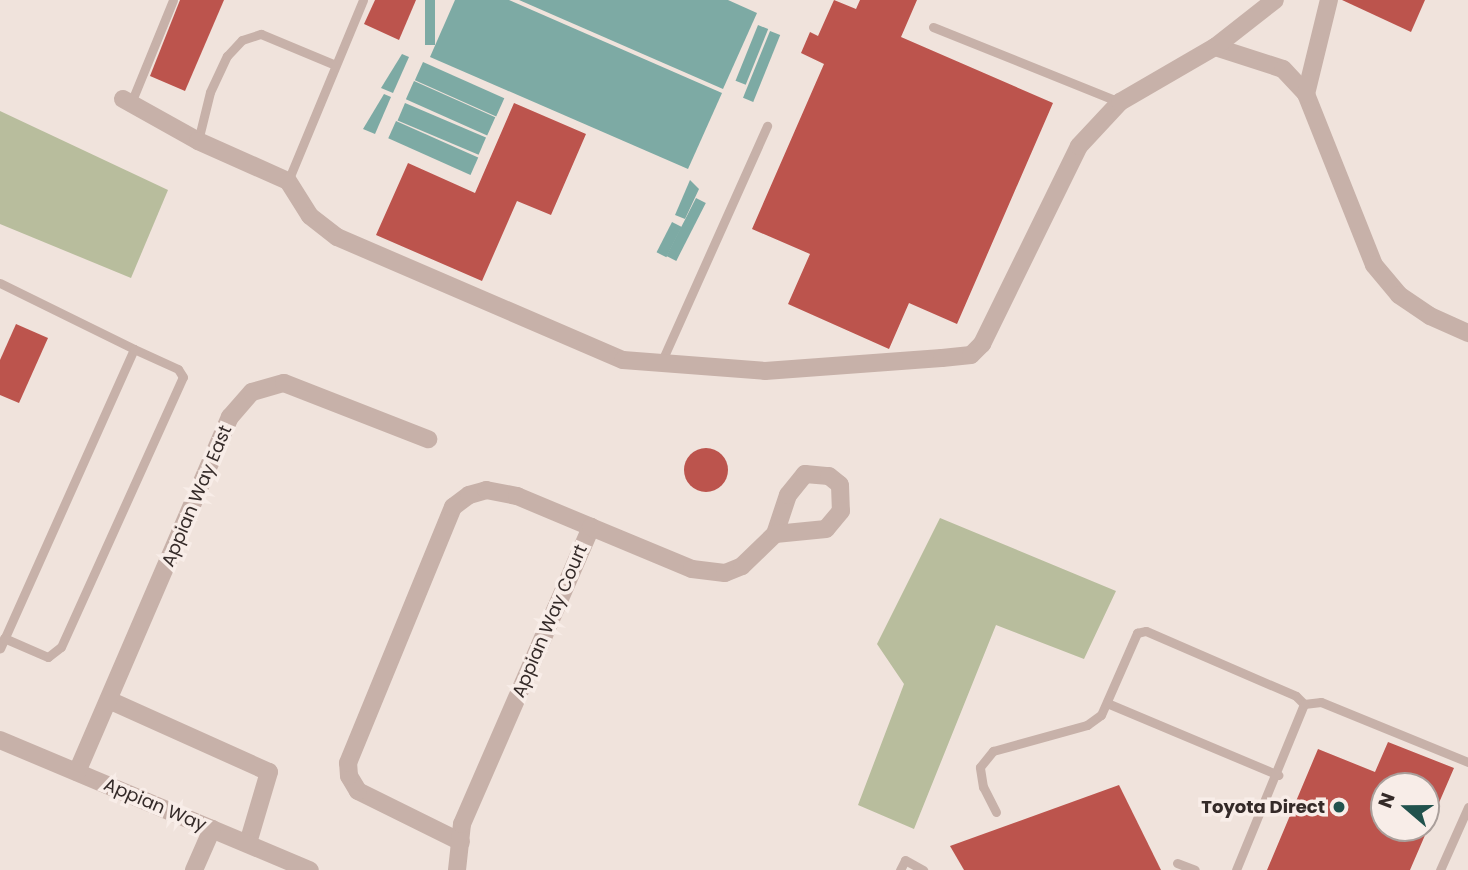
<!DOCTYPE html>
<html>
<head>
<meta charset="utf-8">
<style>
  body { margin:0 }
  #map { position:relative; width:1468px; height:870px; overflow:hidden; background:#f0e3dc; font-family:Poppins,sans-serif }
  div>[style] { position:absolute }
  .green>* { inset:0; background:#b8bd9d }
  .water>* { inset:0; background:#7daaa4; transform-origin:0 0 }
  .building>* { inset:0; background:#bc544d }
  .round { border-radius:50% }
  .service>* { height:9px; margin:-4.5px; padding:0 4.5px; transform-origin:4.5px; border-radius:4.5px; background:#c7b1a9 }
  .minor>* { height:18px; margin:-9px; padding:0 9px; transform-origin:9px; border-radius:9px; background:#c7b1a9 }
  .dots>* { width:19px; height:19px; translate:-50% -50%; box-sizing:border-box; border:4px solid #f8ede8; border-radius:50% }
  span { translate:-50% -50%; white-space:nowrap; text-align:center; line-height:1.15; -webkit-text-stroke:7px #f8ede8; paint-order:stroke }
  .street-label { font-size:18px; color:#342a28 }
  .poi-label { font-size:18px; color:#342a28; font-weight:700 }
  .right { translate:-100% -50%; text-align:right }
  .north { position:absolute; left:1370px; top:772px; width:70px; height:70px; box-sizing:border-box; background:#f8ede8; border:2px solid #aa9f9b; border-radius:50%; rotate:290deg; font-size:19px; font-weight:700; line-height:28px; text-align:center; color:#342a28 }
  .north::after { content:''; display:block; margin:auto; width:24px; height:32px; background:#21524d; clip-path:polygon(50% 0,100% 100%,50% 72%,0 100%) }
</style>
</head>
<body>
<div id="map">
  <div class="green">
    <div style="clip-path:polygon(0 111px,168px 190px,131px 278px,0 224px)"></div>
    <div style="clip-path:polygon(940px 518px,1116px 591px,1084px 659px,996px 625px,914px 829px,858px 805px,904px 684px,877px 644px)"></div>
  </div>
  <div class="water">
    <div style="left:425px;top:0;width:10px;height:45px"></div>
    <div style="clip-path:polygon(455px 0,509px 0,722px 93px,688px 169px,430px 57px)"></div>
    <div style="clip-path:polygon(519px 0,728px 0,757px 13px,723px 89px)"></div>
    <div style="left:758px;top:25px;width:11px;height:60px;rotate:22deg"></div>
    <div style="left:770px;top:31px;width:11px;height:72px;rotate:22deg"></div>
    <div style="clip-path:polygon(402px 54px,409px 57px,393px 93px,381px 88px)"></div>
    <div style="left:423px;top:62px;width:89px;height:20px;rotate:24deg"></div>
    <div style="left:414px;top:81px;width:89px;height:20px;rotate:24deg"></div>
    <div style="clip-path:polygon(384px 94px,391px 97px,375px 134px,363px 129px)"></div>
    <div style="left:405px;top:103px;width:88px;height:19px;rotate:23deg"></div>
    <div style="left:396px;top:121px;width:90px;height:19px;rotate:24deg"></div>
    <div style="clip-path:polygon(690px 180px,699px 189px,685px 219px,675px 215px)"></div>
    <div style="left:696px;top:198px;width:11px;height:65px;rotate:27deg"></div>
    <div style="left:672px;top:222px;width:11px;height:34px;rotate:27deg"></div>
  </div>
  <div class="building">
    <div style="clip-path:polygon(180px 0,224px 0,185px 91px,150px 76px)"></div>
    <div style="clip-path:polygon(375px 0,416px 0,399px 40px,364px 24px)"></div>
    <div style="clip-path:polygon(834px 0,856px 9px,860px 0,917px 0,901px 37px,1053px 103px,957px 324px,909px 303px,889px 349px,788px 304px,810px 254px,752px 229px,824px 64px,801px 53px,810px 32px,818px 36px)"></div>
    <div style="clip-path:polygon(1342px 0,1425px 0,1411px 32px)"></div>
    <div style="clip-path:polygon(514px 103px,586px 134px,551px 215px,517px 201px,482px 281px,376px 235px,408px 163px,475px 193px)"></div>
    <div style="clip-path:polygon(16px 324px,48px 338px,19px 403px,0 395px,0 360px)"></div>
    <div class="round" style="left:684px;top:448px;width:44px;height:44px"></div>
    <div style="clip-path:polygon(evenodd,1388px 742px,1454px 768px,1410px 870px,1267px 870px,1318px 749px,1375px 772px,1388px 742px,1384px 786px,1426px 786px,1426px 828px,1384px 828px,1384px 786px)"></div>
    <div style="clip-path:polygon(1119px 785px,1161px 870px,964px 870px,950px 846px)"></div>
  </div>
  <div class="service">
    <div style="left:933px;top:27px;width:201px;rotate:21.9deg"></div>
    <div style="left:131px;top:103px;width:111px;rotate:-67.8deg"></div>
    <div style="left:198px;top:141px;width:50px;rotate:-76.2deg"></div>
    <div style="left:210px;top:92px;width:40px;rotate:-65deg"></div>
    <div style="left:227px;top:56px;width:22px;rotate:-47deg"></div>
    <div style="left:242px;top:40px;width:20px;rotate:-18deg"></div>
    <div style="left:261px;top:34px;width:78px;rotate:22.6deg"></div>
    <div style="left:288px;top:181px;width:196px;rotate:-67.5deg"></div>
    <div style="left:0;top:283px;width:149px;rotate:26.2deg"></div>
    <div style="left:134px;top:349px;width:328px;rotate:114.1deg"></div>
    <div style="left:661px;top:363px;width:260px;rotate:-65.9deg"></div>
    <div style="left:4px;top:638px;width:48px;rotate:23.4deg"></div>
    <div style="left:48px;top:657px;width:16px;rotate:-38deg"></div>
    <div style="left:61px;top:647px;width:296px;rotate:-65.7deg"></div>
    <div style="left:183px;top:377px;width:9px;rotate:-122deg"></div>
    <div style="left:178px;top:369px;width:48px;rotate:-155.6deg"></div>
    <div style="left:1107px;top:703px;width:186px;rotate:22.8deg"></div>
    <div style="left:1304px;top:704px;width:17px;rotate:-7deg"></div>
    <div style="left:1321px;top:702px;width:159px;rotate:22.2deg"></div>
    <div style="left:996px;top:812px;width:28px;rotate:-117deg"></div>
    <div style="left:983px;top:787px;width:20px;rotate:-99deg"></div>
    <div style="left:980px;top:767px;width:21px;rotate:-51deg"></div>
    <div style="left:993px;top:751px;width:98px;rotate:-15.5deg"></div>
    <div style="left:1087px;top:725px;width:17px;rotate:-36deg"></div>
    <div style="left:1101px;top:715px;width:90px;rotate:-66.3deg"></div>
    <div style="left:1137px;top:633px;width:9px;rotate:-13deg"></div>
    <div style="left:1146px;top:631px;width:163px;rotate:23.4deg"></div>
    <div style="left:1296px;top:696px;width:11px;rotate:45deg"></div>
    <div style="left:1304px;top:704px;width:179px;rotate:112.3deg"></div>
    <div style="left:1177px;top:863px;width:19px;rotate:21deg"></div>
    <div style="left:900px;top:870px;width:11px;rotate:-63deg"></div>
    <div style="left:905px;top:860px;width:21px;rotate:29deg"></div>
    <div style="left:1440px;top:870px;width:69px;rotate:-66deg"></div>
  </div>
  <div class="minor">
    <div style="left:1215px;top:47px;width:71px;rotate:17.9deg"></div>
    <div style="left:1283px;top:69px;width:34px;rotate:47deg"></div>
    <div style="left:1306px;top:94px;width:184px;rotate:68.3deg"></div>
    <div style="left:1374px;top:265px;width:39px;rotate:50deg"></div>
    <div style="left:1399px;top:295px;width:37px;rotate:34deg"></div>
    <div style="left:1430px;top:316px;width:42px;rotate:24.1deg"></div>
    <div style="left:1306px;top:94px;width:97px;rotate:-76.3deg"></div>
    <div style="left:123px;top:99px;width:86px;rotate:29.2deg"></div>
    <div style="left:198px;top:141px;width:98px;rotate:24deg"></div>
    <div style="left:288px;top:181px;width:41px;rotate:57.8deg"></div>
    <div style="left:310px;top:216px;width:34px;rotate:38deg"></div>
    <div style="left:337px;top:237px;width:311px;rotate:23.3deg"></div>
    <div style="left:623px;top:360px;width:142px;rotate:4.4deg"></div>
    <div style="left:765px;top:371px;width:177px;rotate:-4.2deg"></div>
    <div style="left:942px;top:358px;width:29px;rotate:-6deg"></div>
    <div style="left:971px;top:355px;width:16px;rotate:-45deg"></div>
    <div style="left:982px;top:344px;width:220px;rotate:-63.9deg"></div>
    <div style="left:1079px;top:146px;width:60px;rotate:-47deg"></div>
    <div style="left:1120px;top:102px;width:110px;rotate:-30.1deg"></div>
    <div style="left:1215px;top:47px;width:76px;rotate:-38.1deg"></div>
    <div style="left:111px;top:701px;width:173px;rotate:24.2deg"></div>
    <div style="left:269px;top:772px;width:74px;rotate:106.5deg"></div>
    <div style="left:0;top:740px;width:336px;rotate:22.8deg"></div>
    <div style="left:77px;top:772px;width:387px;rotate:-66.7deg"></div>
    <div style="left:230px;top:417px;width:33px;rotate:-49deg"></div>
    <div style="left:252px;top:392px;width:33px;rotate:-16deg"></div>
    <div style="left:284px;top:383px;width:155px;rotate:21.3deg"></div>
    <div style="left:461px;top:842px;width:115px;rotate:-153.7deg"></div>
    <div style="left:358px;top:791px;width:17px;rotate:-121deg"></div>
    <div style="left:349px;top:776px;width:13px;rotate:-94deg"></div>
    <div style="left:348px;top:763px;width:277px;rotate:-67.7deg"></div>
    <div style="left:453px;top:507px;width:20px;rotate:-37deg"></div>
    <div style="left:469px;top:495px;width:18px;rotate:-16deg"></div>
    <div style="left:486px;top:490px;width:32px;rotate:11deg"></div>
    <div style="left:517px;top:496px;width:80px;rotate:22.7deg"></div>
    <div style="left:194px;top:870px;width:45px;rotate:-66.3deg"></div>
    <div style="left:457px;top:870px;width:46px;rotate:-83.8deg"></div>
    <div style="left:462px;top:824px;width:324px;rotate:-66.5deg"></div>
    <div style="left:591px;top:527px;width:109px;rotate:22.6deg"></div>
    <div style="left:692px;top:569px;width:33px;rotate:7deg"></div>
    <div style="left:725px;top:573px;width:18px;rotate:-22deg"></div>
    <div style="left:742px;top:566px;width:46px;rotate:-44.1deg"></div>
    <div style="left:775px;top:534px;width:41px;rotate:-71.6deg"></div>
    <div style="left:788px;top:495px;width:27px;rotate:-51deg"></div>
    <div style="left:805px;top:474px;width:24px;rotate:5deg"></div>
    <div style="left:829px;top:476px;width:14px;rotate:39deg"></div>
    <div style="left:840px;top:485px;width:26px;rotate:88deg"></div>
    <div style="left:841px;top:511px;width:23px;rotate:130deg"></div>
    <div style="left:826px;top:529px;width:51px;rotate:174.4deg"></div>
  </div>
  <div class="dots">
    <div style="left:1339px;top:807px;background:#21524d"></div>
  </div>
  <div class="street-label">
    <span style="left:197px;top:496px;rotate:-67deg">Appian Way East</span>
    <span style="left:550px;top:621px;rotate:-67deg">Appian Way Court</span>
    <span style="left:155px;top:805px;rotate:23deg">Appian Way</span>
  </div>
  <div class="poi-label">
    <span class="right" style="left:1325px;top:807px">Toyota Direct</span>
  </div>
  <div class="north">N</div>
</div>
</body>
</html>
